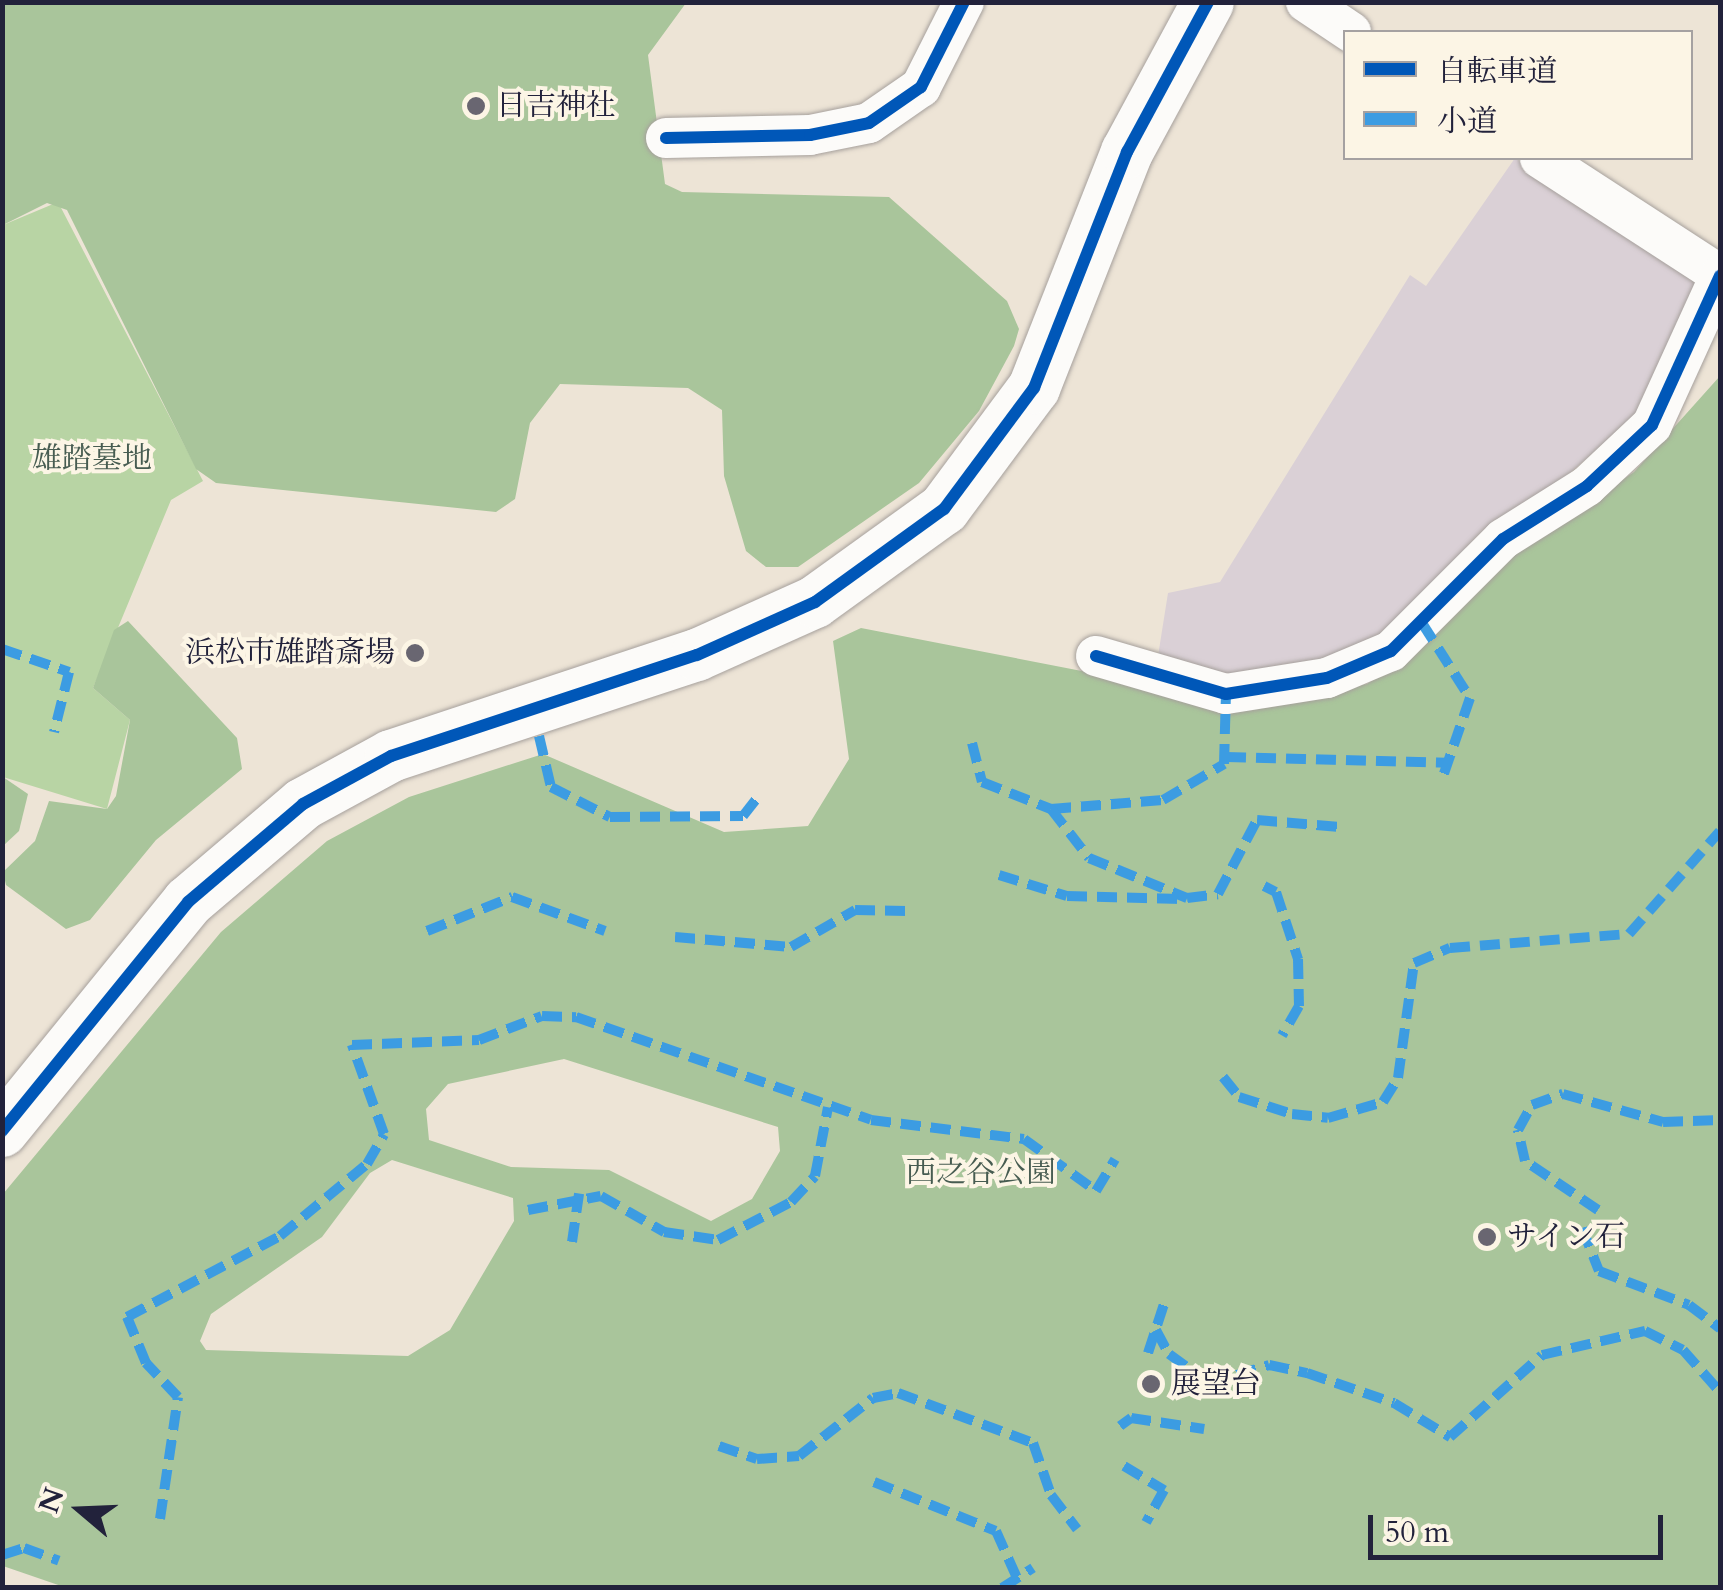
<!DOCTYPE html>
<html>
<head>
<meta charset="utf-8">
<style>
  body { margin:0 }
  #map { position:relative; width:1723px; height:1590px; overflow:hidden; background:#ede4d6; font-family:Cardo,"Noto Serif JP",serif }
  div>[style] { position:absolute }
  .industrial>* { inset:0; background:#dad0d6 }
  .green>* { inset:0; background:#b8d4a4 }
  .forest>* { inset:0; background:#a9c59b }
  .roads { filter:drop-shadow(0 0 2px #a6a09c) drop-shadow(0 0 2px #a6a09c) }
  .minor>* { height:40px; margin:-20px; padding:0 20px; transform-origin:20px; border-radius:20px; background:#fcfbf9 }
  .tertiary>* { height:52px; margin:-26px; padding:0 26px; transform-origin:26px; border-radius:26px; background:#fcfbf9 }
  .quiet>* { height:10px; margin-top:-5px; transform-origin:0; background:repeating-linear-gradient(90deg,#3c9ce2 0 20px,transparent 0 30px) }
  .cycleway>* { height:12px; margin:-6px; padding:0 6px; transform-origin:6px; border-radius:6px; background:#0057b8 }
  .dots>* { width:28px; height:28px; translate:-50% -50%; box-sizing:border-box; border:5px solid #fcf5e5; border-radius:50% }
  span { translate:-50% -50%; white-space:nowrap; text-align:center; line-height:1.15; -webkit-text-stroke:8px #fcf5e5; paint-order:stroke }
  .poi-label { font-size:30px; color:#22223b }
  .left { translate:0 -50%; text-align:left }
  .right { translate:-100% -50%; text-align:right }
  .park-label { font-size:30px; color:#475c51 }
  .frame { position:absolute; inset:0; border:5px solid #22223b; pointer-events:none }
  .legend { position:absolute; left:1343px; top:30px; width:350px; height:130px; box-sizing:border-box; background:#fcf5e5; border:2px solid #a5a1a1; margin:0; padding:12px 18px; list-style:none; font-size:30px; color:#22223b }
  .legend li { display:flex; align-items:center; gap:20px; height:50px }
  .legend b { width:50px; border:2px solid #a5a1a1 }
  .north { position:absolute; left:30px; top:1460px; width:100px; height:100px; -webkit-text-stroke:8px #fcf5e5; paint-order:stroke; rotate:289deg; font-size:28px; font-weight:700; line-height:40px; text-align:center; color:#22223b }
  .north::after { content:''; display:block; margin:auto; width:35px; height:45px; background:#22223b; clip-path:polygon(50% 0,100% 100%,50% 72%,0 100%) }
  .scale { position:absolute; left:1368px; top:1515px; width:295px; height:45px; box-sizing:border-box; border:5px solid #22223b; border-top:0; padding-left:12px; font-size:30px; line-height:35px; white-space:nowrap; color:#22223b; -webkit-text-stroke:8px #fcf5e5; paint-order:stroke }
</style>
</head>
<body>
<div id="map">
  <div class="industrial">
    <div style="clip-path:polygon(1515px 158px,1700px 278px,1638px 414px,1380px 637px,1323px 660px,1228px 676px,1158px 656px,1168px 593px,1220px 582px,1410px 275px,1426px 286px)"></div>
  </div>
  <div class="green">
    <div style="clip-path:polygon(58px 202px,203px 481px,171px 500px,93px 688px,130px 720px,107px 809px,3px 777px,3px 225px)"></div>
  </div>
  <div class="forest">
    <div style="clip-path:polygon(3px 3px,686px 3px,648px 55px,665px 184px,682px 192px,889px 197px,1007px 301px,1019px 329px,1014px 346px,979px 411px,919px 483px,798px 567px,766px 567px,746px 551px,724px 476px,722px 410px,688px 388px,560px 384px,530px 423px,515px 499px,496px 512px,216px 483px,196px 469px,67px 210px,47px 203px,3px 225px)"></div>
    <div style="clip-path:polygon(evenodd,1720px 376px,1720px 1587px,67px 1588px,3px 1566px,3px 1194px,221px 932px,327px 841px,409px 797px,543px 754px,724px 832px,808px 826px,849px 759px,833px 641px,861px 628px,1092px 673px,1224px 712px,1367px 684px,1429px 641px,1513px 553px,1634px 472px,1720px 376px,564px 1059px,778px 1127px,780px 1151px,752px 1199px,711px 1221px,609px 1170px,511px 1167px,429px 1140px,426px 1109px,448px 1084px,564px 1059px,1720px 376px,392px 1160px,513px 1198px,514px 1221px,450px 1330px,408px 1356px,206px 1350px,200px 1341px,211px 1314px,322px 1237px,370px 1173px,392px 1160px)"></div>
    <div style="clip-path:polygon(128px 621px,237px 738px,242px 769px,156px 840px,90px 920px,66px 929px,6px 885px,3px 872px,35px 841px,49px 801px,107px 809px,116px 796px,130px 720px,93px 688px,114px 630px)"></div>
    <div style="clip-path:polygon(3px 777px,28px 794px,19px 831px,3px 846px)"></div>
  </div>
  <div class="roads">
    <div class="minor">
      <div style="left:1306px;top:2px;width:54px;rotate:33.7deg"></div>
      <div style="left:666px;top:138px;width:144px;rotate:-1.2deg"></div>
      <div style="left:810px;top:135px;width:60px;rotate:-11.5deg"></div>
      <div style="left:869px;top:123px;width:63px;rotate:-34.7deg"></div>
      <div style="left:921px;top:87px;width:95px;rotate:-63.2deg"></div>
      <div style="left:1540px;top:158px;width:215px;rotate:33deg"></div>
      <div style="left:1096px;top:656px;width:135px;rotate:16.3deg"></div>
      <div style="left:1226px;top:694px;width:102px;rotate:-9deg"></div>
      <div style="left:1327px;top:678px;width:69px;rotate:-22.9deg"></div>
      <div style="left:1391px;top:651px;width:158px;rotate:-45deg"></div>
      <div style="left:1503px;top:539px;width:99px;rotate:-32.2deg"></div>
      <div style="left:1587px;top:486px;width:89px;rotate:-43.2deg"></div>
      <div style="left:1652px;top:425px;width:164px;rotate:-65.5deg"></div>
    </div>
    <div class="tertiary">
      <div style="left:2px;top:1131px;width:295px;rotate:-50.9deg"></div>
      <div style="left:188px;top:902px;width:151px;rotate:-40.4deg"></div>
      <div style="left:303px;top:804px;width:100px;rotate:-28.6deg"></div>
      <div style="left:391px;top:756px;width:322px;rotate:-18.3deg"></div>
      <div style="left:697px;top:655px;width:129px;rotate:-24.2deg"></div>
      <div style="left:815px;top:602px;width:159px;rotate:-35.8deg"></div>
      <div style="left:944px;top:509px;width:151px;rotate:-53.4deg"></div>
      <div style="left:1034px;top:388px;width:254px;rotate:-68.5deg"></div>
      <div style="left:1127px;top:152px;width:170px;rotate:-61.6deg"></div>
    </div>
  </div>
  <div class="quiet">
    <div style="left:1422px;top:623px;width:89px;rotate:57.4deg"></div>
    <div style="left:1470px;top:698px;width:89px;rotate:109deg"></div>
    <div style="left:2px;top:649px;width:71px;rotate:18.9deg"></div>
    <div style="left:69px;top:672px;width:62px;rotate:104deg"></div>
    <div style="left:539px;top:736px;width:52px;rotate:76.8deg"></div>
    <div style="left:551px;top:787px;width:66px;rotate:27deg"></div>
    <div style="left:610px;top:817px;width:133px;rotate:-0.4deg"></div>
    <div style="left:743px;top:816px;width:24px;rotate:-52deg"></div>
    <div style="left:972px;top:743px;width:40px;rotate:75.6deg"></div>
    <div style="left:982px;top:782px;width:74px;rotate:21.4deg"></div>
    <div style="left:1051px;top:809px;width:112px;rotate:-4.6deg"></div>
    <div style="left:1163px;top:800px;width:71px;rotate:-30.5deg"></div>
    <div style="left:1224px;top:764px;width:70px;rotate:-88.4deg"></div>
    <div style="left:1226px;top:757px;width:222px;rotate:1.5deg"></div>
    <div style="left:1051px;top:809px;width:62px;rotate:52.2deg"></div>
    <div style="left:1089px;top:858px;width:106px;rotate:22.2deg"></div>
    <div style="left:1187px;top:898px;width:31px;rotate:-7deg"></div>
    <div style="left:1218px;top:894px;width:84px;rotate:-62.2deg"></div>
    <div style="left:1257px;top:820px;width:83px;rotate:4.8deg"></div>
    <div style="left:999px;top:875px;width:71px;rotate:17.2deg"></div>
    <div style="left:1067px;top:896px;width:114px;rotate:1.5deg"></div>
    <div style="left:1264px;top:886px;width:13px;rotate:27deg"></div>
    <div style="left:1276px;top:892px;width:71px;rotate:71.8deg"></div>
    <div style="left:1298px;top:959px;width:47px;rotate:88.8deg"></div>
    <div style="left:1299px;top:1006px;width:34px;rotate:120deg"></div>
    <div style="left:427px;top:931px;width:92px;rotate:-21.8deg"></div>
    <div style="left:512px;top:897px;width:99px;rotate:20.1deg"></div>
    <div style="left:675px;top:937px;width:116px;rotate:4.9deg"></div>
    <div style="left:791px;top:947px;width:74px;rotate:-30deg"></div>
    <div style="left:855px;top:910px;width:52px;rotate:1.1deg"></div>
    <div style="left:1223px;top:1077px;width:26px;rotate:51deg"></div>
    <div style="left:1239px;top:1097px;width:56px;rotate:17.8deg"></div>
    <div style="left:1292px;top:1114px;width:36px;rotate:6deg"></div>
    <div style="left:1328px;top:1118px;width:57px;rotate:-16.2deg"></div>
    <div style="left:1383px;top:1102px;width:28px;rotate:-58deg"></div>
    <div style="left:1398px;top:1078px;width:116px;rotate:-82.1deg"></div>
    <div style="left:1414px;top:963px;width:39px;rotate:-23deg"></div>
    <div style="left:1450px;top:948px;width:180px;rotate:-4.5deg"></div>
    <div style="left:1629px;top:934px;width:137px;rotate:-48.5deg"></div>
    <div style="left:528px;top:1210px;width:74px;rotate:-10.9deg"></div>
    <div style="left:601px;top:1196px;width:73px;rotate:29.7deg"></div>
    <div style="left:664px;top:1232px;width:55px;rotate:8.4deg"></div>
    <div style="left:718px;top:1240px;width:82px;rotate:-27.5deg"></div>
    <div style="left:791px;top:1202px;width:35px;rotate:-47deg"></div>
    <div style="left:815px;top:1176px;width:70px;rotate:-79.3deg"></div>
    <div style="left:1598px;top:1210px;width:88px;rotate:-146.1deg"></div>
    <div style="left:1525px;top:1161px;width:32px;rotate:-103deg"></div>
    <div style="left:1518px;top:1130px;width:29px;rotate:-61deg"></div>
    <div style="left:1532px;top:1105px;width:33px;rotate:-20deg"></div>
    <div style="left:1563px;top:1094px;width:104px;rotate:15.6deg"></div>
    <div style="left:1663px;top:1122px;width:57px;rotate:-2deg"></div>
    <div style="left:1582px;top:1228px;width:46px;rotate:68.4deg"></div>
    <div style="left:1599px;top:1271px;width:96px;rotate:20.7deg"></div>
    <div style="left:1689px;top:1305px;width:39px;rotate:37deg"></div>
    <div style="left:572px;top:1242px;width:49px;rotate:-81.7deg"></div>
    <div style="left:1156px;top:1330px;width:27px;rotate:62deg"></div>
    <div style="left:1169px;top:1354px;width:59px;rotate:36.1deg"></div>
    <div style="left:1148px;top:1353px;width:58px;rotate:-71.9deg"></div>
    <div style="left:1208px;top:1384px;width:64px;rotate:-17.3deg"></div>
    <div style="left:1269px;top:1365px;width:39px;rotate:12deg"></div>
    <div style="left:1307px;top:1373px;width:92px;rotate:19deg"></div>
    <div style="left:1394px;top:1403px;width:66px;rotate:31.3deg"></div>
    <div style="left:1450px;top:1437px;width:123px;rotate:-41.7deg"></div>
    <div style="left:1542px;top:1355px;width:106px;rotate:-13.1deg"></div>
    <div style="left:1645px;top:1331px;width:42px;rotate:26.6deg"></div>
    <div style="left:1683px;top:1350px;width:56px;rotate:48.6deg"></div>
    <div style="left:1120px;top:1426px;width:14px;rotate:-36deg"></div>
    <div style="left:1131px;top:1418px;width:74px;rotate:8.6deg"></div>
    <div style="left:719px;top:1446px;width:40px;rotate:18.9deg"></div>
    <div style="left:757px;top:1459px;width:42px;rotate:-4.1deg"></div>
    <div style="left:799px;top:1456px;width:94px;rotate:-38.1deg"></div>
    <div style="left:873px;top:1398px;width:25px;rotate:-11deg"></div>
    <div style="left:898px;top:1393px;width:144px;rotate:20.3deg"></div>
    <div style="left:1033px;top:1443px;width:55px;rotate:70.9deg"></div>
    <div style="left:1051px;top:1495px;width:43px;rotate:52.6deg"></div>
    <div style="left:1124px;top:1466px;width:47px;rotate:31deg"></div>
    <div style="left:1164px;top:1490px;width:37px;rotate:119deg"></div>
    <div style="left:874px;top:1482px;width:131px;rotate:21.9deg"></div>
    <div style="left:996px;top:1531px;width:51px;rotate:65.9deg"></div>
    <div style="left:160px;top:1519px;width:123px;rotate:-81.6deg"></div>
    <div style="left:178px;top:1397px;width:47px;rotate:-133.3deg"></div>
    <div style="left:146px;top:1363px;width:50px;rotate:-112.4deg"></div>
    <div style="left:127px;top:1317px;width:173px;rotate:-27.9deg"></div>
    <div style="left:280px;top:1236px;width:113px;rotate:-39.6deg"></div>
    <div style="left:367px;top:1164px;width:34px;rotate:-60deg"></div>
    <div style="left:384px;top:1134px;width:95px;rotate:-109.8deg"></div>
    <div style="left:352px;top:1045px;width:127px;rotate:-2.3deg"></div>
    <div style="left:479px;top:1040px;width:67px;rotate:-20.9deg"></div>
    <div style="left:542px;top:1016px;width:34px;rotate:2deg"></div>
    <div style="left:576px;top:1017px;width:312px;rotate:19.2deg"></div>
    <div style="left:871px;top:1120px;width:154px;rotate:7.1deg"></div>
    <div style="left:1024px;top:1139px;width:89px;rotate:35.8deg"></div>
    <div style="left:1096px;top:1191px;width:37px;rotate:-59deg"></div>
    <div style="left:2px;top:1555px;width:23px;rotate:-18deg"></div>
    <div style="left:24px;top:1548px;width:37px;rotate:20deg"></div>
    <div style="left:1002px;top:1588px;width:37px;rotate:-33deg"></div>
  </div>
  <div class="cycleway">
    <div style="left:666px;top:138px;width:144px;rotate:-1.2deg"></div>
    <div style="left:810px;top:135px;width:60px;rotate:-11.5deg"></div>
    <div style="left:869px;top:123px;width:63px;rotate:-34.7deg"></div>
    <div style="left:921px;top:87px;width:95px;rotate:-63.2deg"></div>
    <div style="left:1096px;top:656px;width:135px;rotate:16.3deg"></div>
    <div style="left:1226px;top:694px;width:102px;rotate:-9deg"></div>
    <div style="left:1327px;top:678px;width:69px;rotate:-22.9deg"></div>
    <div style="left:1391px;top:651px;width:158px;rotate:-45deg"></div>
    <div style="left:1503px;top:539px;width:99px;rotate:-32.2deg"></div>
    <div style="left:1587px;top:486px;width:89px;rotate:-43.2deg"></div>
    <div style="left:1652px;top:425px;width:164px;rotate:-65.5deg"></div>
    <div style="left:2px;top:1131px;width:295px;rotate:-50.9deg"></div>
    <div style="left:188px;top:902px;width:151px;rotate:-40.4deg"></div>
    <div style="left:303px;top:804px;width:100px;rotate:-28.6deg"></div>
    <div style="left:391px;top:756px;width:322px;rotate:-18.3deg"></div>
    <div style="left:697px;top:655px;width:129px;rotate:-24.2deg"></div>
    <div style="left:815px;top:602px;width:159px;rotate:-35.8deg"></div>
    <div style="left:944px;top:509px;width:151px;rotate:-53.4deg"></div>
    <div style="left:1034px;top:388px;width:254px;rotate:-68.5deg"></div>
    <div style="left:1127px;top:152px;width:170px;rotate:-61.6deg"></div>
  </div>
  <div class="dots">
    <div style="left:476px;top:106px;background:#696671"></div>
    <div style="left:415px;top:653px;background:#696671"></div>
    <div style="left:1487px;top:1237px;background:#696671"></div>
    <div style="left:1151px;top:1384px;background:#696671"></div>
  </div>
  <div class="poi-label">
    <span class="left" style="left:496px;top:106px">日吉神社</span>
    <span class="right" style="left:395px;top:653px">浜松市雄踏斎場</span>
    <span class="left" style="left:1507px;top:1237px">サイン石</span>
    <span class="left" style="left:1171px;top:1384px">展望台</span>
  </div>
  <div class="park-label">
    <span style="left:92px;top:459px">雄踏墓地</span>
    <span style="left:981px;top:1173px">西之谷公園</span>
  </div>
  <div class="frame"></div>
  <ul class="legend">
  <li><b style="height:12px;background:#0057b8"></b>自転車道</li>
  <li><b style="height:12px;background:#3c9ce2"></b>小道</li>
  </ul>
  <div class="north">N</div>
  <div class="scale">50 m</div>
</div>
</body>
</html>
